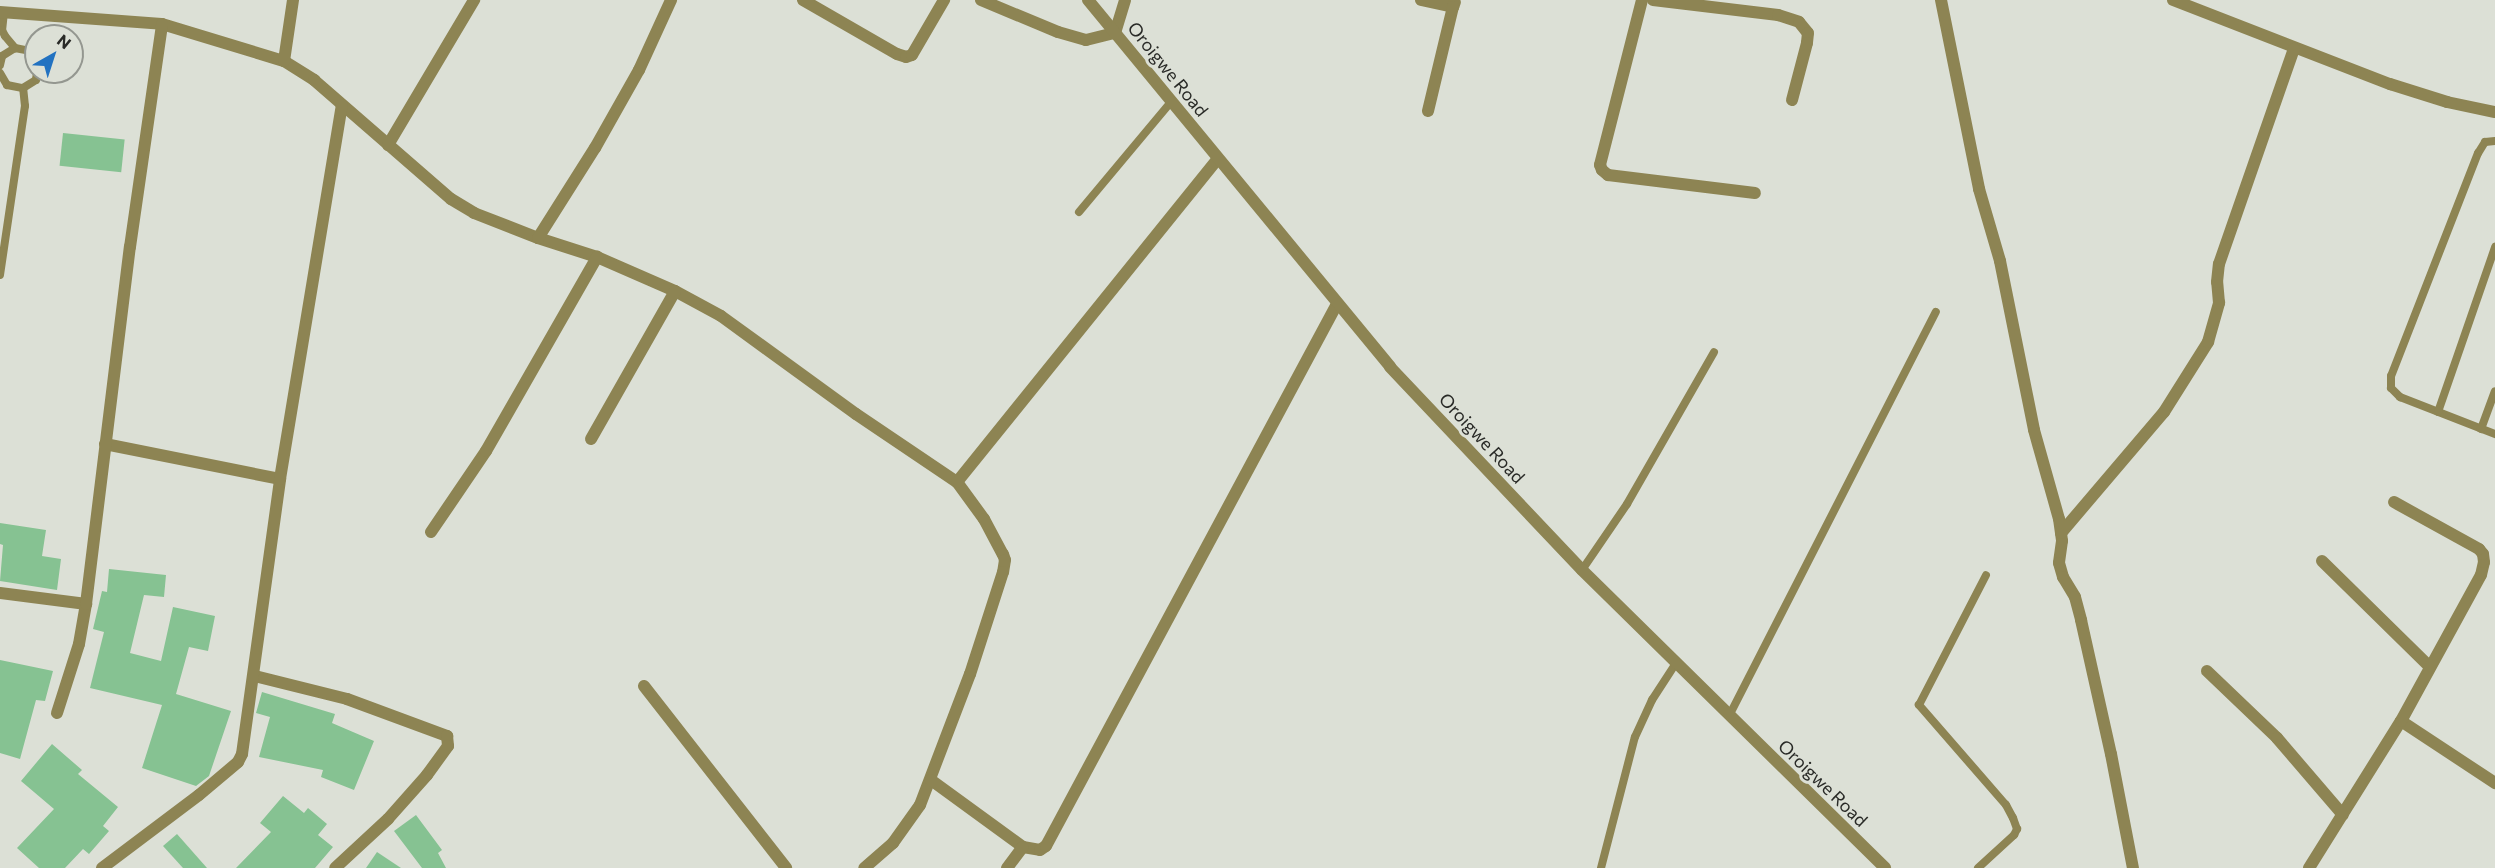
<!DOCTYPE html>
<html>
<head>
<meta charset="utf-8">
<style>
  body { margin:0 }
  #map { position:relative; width:2495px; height:868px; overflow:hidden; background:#dce0d6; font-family:Commissioner,sans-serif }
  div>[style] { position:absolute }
  .building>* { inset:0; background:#86c292; transform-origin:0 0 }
  .service>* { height:8px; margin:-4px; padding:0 4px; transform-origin:4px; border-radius:4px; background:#8d8453 }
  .minor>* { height:12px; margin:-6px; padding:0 6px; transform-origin:6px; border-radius:6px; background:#8d8453 }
  .tertiary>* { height:12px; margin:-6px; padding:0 6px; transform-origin:6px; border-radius:6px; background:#8d8453 }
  span { translate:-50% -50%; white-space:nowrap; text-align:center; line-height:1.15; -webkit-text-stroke:6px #dce0d6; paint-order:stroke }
  .street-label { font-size:18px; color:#292a27 }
  .north { position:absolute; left:24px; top:24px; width:60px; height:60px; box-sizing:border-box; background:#dce0d6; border:2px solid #949790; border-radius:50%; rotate:39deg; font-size:16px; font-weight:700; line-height:24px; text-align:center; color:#292a27 }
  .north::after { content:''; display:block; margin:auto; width:21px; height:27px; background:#2272c1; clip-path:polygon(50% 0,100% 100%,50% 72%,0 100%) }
</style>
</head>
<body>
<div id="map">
  <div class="building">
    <div style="left:63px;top:133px;width:62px;height:33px;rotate:6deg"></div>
    <div style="clip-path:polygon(0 523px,46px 530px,42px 556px,61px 559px,57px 590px,0 581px,3px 545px,0 544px)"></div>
    <div style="clip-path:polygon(109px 569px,166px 575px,164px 597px,144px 595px,130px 653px,161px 661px,173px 607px,215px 616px,208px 651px,189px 647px,176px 694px,231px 711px,209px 776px,196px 786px,142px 768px,162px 705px,90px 688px,104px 632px,93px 629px,102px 591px,107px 592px)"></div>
    <div style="clip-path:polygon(0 660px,53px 671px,45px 701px,36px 700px,20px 759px,0 753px)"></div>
    <div style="clip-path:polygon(262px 692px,335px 714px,332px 723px,374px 741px,354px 790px,321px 777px,323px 770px,259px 757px,270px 717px,256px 713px)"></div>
    <div style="clip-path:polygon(52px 744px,82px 770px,78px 774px,118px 807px,103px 826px,109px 831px,89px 854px,83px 849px,65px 868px,39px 868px,17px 848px,54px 809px,21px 781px)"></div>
    <div style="clip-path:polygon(283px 796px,304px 813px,308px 808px,327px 824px,318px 835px,333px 847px,315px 868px,236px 868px,271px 832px,260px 823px)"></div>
    <div style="clip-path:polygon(416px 815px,442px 850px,438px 853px,446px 868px,422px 868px,394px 831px)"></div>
    <div style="clip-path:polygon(177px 834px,207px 868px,183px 868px,163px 846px)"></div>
    <div style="clip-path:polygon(377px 852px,401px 868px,366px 868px)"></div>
  </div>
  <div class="service">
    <div style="left:4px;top:12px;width:18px;rotate:96deg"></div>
    <div style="left:2px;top:30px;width:7px;rotate:63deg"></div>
    <div style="left:5px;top:36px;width:16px;rotate:50deg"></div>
    <div style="left:15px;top:48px;width:15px;rotate:11deg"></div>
    <div style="left:30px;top:51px;width:11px;rotate:56deg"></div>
    <div style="left:0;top:65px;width:9px;rotate:-77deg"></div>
    <div style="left:2px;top:56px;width:15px;rotate:-32deg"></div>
    <div style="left:0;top:73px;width:14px;rotate:60deg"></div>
    <div style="left:7px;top:85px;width:16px;rotate:11deg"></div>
    <div style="left:23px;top:88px;width:15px;rotate:-32deg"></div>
    <div style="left:36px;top:80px;width:8px;rotate:-83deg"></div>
    <div style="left:2495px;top:141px;width:10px;rotate:174deg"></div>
    <div style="left:2485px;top:142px;width:13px;rotate:122deg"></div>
    <div style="left:2478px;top:153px;width:239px;rotate:111.3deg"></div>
    <div style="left:2391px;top:376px;width:12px;rotate:90deg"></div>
    <div style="left:2391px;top:388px;width:13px;rotate:45deg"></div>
    <div style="left:2400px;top:397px;width:102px;rotate:21.3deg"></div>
    <div style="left:1079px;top:212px;width:143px;rotate:-50.1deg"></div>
    <div style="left:0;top:275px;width:171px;rotate:-81.6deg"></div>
    <div style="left:25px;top:106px;width:18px;rotate:-96deg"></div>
    <div style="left:2438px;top:412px;width:175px;rotate:-70.9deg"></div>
    <div style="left:2481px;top:429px;width:40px;rotate:-69.8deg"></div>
    <div style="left:1582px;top:570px;width:80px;rotate:-55.7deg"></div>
    <div style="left:1627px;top:504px;width:175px;rotate:-60.2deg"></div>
    <div style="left:1729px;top:716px;width:454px;rotate:-62.9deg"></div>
    <div style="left:1601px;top:868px;width:135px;rotate:-75.5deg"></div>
    <div style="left:1635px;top:737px;width:41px;rotate:-65.3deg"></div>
    <div style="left:1652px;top:700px;width:44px;rotate:-57deg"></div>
    <div style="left:1978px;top:868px;width:49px;rotate:-42.5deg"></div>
    <div style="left:2014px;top:835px;width:7px;rotate:-63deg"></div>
    <div style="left:2017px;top:829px;width:12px;rotate:-110deg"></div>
    <div style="left:2013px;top:818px;width:15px;rotate:-118deg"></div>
    <div style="left:2006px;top:805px;width:133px;rotate:-131deg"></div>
    <div style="left:1919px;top:705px;width:146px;rotate:-62.7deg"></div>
  </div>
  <div class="minor">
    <div style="left:803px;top:0;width:108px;rotate:29.9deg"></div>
    <div style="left:897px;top:54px;width:9px;rotate:18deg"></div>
    <div style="left:906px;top:57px;width:6px;rotate:-18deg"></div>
    <div style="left:912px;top:55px;width:64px;rotate:-59.8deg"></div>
    <div style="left:981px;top:0;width:83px;rotate:22.6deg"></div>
    <div style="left:1058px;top:32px;width:29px;rotate:16deg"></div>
    <div style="left:1086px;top:40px;width:30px;rotate:-14deg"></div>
    <div style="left:1115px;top:33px;width:34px;rotate:-73deg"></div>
    <div style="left:1421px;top:0;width:33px;rotate:12deg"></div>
    <div style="left:1453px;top:7px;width:5px;rotate:-68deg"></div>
    <div style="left:1642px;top:0;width:170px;rotate:104.3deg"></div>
    <div style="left:1600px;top:165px;width:5px;rotate:68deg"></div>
    <div style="left:1602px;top:170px;width:8px;rotate:40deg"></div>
    <div style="left:1608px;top:175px;width:148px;rotate:7deg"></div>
    <div style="left:1653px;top:0;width:126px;rotate:6.8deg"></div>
    <div style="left:1778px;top:15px;width:22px;rotate:18deg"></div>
    <div style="left:1799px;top:22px;width:14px;rotate:51deg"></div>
    <div style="left:1808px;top:33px;width:10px;rotate:96deg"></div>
    <div style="left:1807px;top:43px;width:59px;rotate:104.7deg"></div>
    <div style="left:1941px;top:0;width:193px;rotate:78.6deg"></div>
    <div style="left:1979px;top:189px;width:75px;rotate:73.7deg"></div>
    <div style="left:2000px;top:261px;width:172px;rotate:78.6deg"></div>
    <div style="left:2034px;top:430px;width:92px;rotate:74.3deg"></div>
    <div style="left:2059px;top:519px;width:22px;rotate:82deg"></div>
    <div style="left:2062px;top:541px;width:22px;rotate:98deg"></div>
    <div style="left:2059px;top:563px;width:15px;rotate:74deg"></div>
    <div style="left:2063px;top:577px;width:23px;rotate:59deg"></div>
    <div style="left:2075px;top:597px;width:24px;rotate:75deg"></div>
    <div style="left:2081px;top:620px;width:137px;rotate:77.4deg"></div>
    <div style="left:2111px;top:754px;width:116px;rotate:79.1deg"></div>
    <div style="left:2173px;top:0;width:233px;rotate:21.2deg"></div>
    <div style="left:2390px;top:84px;width:60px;rotate:17.5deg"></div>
    <div style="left:2447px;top:102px;width:49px;rotate:11.8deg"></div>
    <div style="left:0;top:12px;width:162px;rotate:4.2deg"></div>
    <div style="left:162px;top:24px;width:127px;rotate:16.9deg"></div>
    <div style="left:284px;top:61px;width:36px;rotate:32deg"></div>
    <div style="left:314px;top:80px;width:181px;rotate:41deg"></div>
    <div style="left:451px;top:199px;width:27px;rotate:31deg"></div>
    <div style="left:474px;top:213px;width:69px;rotate:21.3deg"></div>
    <div style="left:538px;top:238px;width:62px;rotate:17.9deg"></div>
    <div style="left:597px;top:257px;width:85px;rotate:23.6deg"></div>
    <div style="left:675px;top:291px;width:52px;rotate:28.5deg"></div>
    <div style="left:721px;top:316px;width:167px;rotate:36deg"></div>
    <div style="left:856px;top:414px;width:122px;rotate:34deg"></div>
    <div style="left:957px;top:482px;width:46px;rotate:53.9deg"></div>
    <div style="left:984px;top:519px;width:40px;rotate:62deg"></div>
    <div style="left:1003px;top:554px;width:6px;rotate:72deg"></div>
    <div style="left:1005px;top:560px;width:12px;rotate:99deg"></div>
    <div style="left:1003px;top:572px;width:107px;rotate:107.9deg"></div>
    <div style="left:970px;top:674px;width:140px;rotate:110.9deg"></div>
    <div style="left:920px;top:805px;width:47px;rotate:125.4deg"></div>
    <div style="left:893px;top:843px;width:38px;rotate:139deg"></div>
    <div style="left:284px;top:61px;width:62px;rotate:-81.6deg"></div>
    <div style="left:1428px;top:111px;width:107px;rotate:-76.5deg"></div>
    <div style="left:388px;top:145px;width:169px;rotate:-59.3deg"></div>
    <div style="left:538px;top:238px;width:107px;rotate:-57.7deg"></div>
    <div style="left:595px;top:148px;width:90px;rotate:-60.6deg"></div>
    <div style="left:639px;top:70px;width:77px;rotate:-65.4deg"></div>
    <div style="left:591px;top:439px;width:170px;rotate:-60.4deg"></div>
    <div style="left:105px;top:444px;width:178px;rotate:11.3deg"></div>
    <div style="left:957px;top:482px;width:415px;rotate:-51.1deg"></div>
    <div style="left:431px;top:532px;width:98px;rotate:-55.8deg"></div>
    <div style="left:486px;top:451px;width:224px;rotate:-60.2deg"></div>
    <div style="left:2061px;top:533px;width:159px;rotate:-49.6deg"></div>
    <div style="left:2164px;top:412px;width:83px;rotate:-57.8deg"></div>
    <div style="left:2208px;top:342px;width:41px;rotate:-74.2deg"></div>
    <div style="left:2219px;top:303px;width:21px;rotate:-95deg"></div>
    <div style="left:2217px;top:282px;width:18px;rotate:-84deg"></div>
    <div style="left:2219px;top:264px;width:228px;rotate:-70.8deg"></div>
    <div style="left:2322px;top:561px;width:151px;rotate:44.5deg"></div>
    <div style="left:0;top:593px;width:87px;rotate:7.3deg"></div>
    <div style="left:2207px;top:671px;width:97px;rotate:43.7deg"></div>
    <div style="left:2277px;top:738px;width:101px;rotate:49.4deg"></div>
    <div style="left:255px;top:676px;width:95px;rotate:14deg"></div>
    <div style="left:347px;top:699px;width:107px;rotate:20.3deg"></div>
    <div style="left:447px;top:736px;width:10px;rotate:84deg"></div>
    <div style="left:448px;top:746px;width:36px;rotate:126deg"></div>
    <div style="left:427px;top:775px;width:59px;rotate:131.6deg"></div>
    <div style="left:388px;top:819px;width:72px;rotate:137.2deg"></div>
    <div style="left:644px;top:686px;width:231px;rotate:52deg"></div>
    <div style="left:57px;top:713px;width:72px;rotate:-72.3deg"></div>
    <div style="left:79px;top:644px;width:41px;rotate:-80.1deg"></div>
    <div style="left:86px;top:604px;width:360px;rotate:-83deg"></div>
    <div style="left:130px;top:247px;width:225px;rotate:-81.8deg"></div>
    <div style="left:2401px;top:721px;width:113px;rotate:33.4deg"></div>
    <div style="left:931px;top:780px;width:114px;rotate:36.1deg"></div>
    <div style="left:1023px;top:847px;width:17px;rotate:10deg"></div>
    <div style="left:1040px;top:850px;width:7px;rotate:-34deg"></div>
    <div style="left:1046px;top:846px;width:615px;rotate:-61.77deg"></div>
    <div style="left:102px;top:868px;width:121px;rotate:-37deg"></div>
    <div style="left:199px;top:795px;width:51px;rotate:-40.2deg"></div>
    <div style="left:238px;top:762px;width:9px;rotate:-63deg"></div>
    <div style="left:242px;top:754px;width:278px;rotate:-82.1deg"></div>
    <div style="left:280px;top:479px;width:379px;rotate:-80.6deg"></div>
    <div style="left:1007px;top:868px;width:26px;rotate:-53deg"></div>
    <div style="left:2309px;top:868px;width:173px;rotate:-58deg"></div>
    <div style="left:2401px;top:721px;width:166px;rotate:-61.3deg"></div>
    <div style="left:2481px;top:575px;width:13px;rotate:-77deg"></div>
    <div style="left:2484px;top:562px;width:8px;rotate:-97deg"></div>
    <div style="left:2483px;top:554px;width:6px;rotate:-129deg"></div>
    <div style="left:2479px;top:549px;width:97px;rotate:-151.1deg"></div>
  </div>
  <div class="tertiary">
    <div style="left:1088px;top:0;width:475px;rotate:50.5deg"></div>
    <div style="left:1390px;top:367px;width:279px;rotate:46.6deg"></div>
    <div style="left:1582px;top:570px;width:425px;rotate:44.5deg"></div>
  </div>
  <div class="street-label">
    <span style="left:1168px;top:69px;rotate:51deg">Oroigwe Road</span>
    <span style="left:1482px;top:438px;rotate:47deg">Oroigwe Road</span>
    <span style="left:1823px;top:783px;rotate:44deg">Oroigwe Road</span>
  </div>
  <div class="north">N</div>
</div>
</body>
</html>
